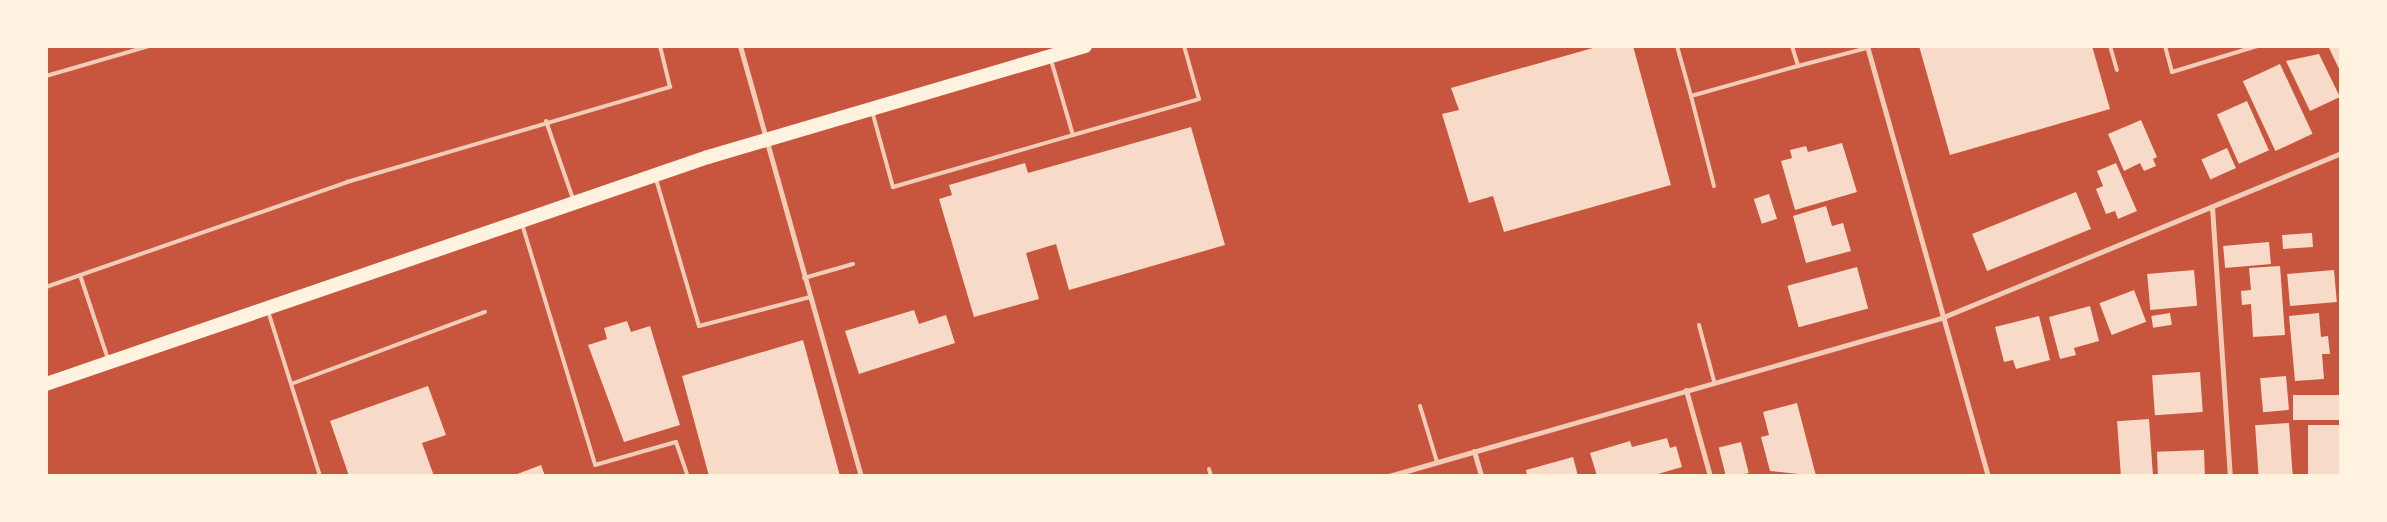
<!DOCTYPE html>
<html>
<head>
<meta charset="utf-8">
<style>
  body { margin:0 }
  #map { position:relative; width:2387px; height:522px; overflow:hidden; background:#c8553d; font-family:Manrope,sans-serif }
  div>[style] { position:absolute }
  .building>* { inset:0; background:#f7dbc8; transform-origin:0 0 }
  .service>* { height:4px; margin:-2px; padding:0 2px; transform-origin:2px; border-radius:2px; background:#f1ccb7 }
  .minor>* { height:5px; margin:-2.5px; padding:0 2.5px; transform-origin:2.5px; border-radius:2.5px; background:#f1ccb7 }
  .trunk>* { height:14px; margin:-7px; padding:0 7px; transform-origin:7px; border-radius:7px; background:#fff3e0 }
  span { translate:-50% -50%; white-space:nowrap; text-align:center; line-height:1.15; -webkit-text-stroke:4.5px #fff3e0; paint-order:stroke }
  .frame { position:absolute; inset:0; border:48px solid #fff3e0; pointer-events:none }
</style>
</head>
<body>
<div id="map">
  <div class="building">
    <div style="clip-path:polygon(1600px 46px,1633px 46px,1671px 185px,1504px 232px,1493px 196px,1469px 203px,1442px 114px,1459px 110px,1451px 88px)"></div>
    <div style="clip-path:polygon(1919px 46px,2092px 46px,2110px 109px,1950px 155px)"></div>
    <div style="clip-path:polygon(2328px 46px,2341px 46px,2341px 73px)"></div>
    <div style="clip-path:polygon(2319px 54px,2340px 97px,2310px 111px,2286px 61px)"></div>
    <div style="left:2280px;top:64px;width:77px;height:41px;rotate:65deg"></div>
    <div style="left:2247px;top:101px;width:54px;height:33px;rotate:66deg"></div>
    <div style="clip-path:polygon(2141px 120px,2157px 157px,2153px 159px,2156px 166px,2144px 171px,2140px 163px,2124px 171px,2108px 134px)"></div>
    <div style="clip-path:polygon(1191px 127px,1225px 245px,1069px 290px,1056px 244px,1026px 253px,1039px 299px,974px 317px,939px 199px,952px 195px,949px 185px,1025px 163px,1028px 173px)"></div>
    <div style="clip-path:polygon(1842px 143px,1857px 192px,1795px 210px,1781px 161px,1792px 158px,1790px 150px,1806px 146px,1808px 152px)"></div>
    <div style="left:2227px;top:148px;width:22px;height:28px;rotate:66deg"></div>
    <div style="clip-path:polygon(2116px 163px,2137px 211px,2118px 219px,2115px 211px,2106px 214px,2096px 189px,2103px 186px,2097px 171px)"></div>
    <div style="left:2076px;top:192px;width:40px;height:112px;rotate:68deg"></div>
    <div style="left:1769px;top:194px;width:26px;height:16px;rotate:72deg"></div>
    <div style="clip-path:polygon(1826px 206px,1832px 226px,1843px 223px,1851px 251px,1806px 263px,1793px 216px)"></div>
    <div style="left:2312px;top:233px;width:14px;height:30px;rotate:86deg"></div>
    <div style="left:2269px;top:242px;width:22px;height:46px;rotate:85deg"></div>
    <div style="clip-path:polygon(2280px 266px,2285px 335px,2253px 337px,2251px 304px,2242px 305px,2241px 291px,2251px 290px,2249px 268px)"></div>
    <div style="left:1857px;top:267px;width:43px;height:72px;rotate:75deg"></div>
    <div style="left:2194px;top:270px;width:36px;height:47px;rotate:85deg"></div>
    <div style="left:2334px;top:270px;width:32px;height:47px;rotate:85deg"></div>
    <div style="left:2134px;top:290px;width:34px;height:37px;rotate:69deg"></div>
    <div style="clip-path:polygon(2090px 306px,2099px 341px,2074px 348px,2076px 355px,2060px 359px,2049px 317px)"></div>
    <div style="clip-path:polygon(914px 310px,919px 324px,946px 315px,955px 343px,859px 374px,845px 331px)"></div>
    <div style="left:2170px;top:313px;width:12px;height:19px;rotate:81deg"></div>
    <div style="clip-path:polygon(2319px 313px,2321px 337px,2328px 336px,2330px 354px,2322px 354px,2324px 379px,2295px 381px,2289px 316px)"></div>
    <div style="clip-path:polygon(2039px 316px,2050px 360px,2016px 369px,2013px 360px,2004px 362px,1995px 327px)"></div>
    <div style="clip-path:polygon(627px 321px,631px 332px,650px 326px,680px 425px,624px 442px,588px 345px,607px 339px,604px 328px)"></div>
    <div style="clip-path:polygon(803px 340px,840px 476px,709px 476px,682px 376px)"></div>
    <div style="left:2200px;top:372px;width:40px;height:48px;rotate:86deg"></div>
    <div style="left:2286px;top:376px;width:34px;height:26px;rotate:85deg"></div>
    <div style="clip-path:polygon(428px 386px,446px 435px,422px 443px,434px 476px,349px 476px,330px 421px)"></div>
    <div style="left:2341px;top:395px;width:25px;height:48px;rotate:90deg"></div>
    <div style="clip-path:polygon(1797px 403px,1816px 476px,1770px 471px,1761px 437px,1769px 435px,1763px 412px)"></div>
    <div style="left:2149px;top:419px;width:57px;height:32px;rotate:86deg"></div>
    <div style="left:2289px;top:423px;width:53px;height:34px;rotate:86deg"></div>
    <div style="left:2341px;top:425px;width:51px;height:33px;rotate:90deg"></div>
    <div style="clip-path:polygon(1667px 438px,1670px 448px,1676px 446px,1682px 467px,1651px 476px,1597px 476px,1590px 453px,1630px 441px,1632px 447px)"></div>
    <div style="left:1741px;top:442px;width:32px;height:23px;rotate:76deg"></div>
    <div style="left:2204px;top:450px;width:26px;height:47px;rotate:88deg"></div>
    <div style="clip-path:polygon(1573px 457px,1578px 476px,1527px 476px,1526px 470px)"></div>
    <div style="clip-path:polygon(541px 465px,545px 476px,512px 476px)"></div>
  </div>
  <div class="service">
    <div style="left:1677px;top:46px;width:52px;rotate:74.4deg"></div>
    <div style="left:1691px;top:96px;width:111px;rotate:-15.7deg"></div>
    <div style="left:1792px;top:46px;width:21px;rotate:73deg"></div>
    <div style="left:1798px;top:66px;width:71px;rotate:-14.6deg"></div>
    <div style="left:2110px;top:46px;width:25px;rotate:74deg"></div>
    <div style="left:2165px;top:46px;width:27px;rotate:75deg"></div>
    <div style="left:2172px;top:72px;width:89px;rotate:-17deg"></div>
    <div style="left:1051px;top:60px;width:78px;rotate:73.7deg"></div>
    <div style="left:1073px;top:135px;width:131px;rotate:-15.9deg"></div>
    <div style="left:1199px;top:99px;width:55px;rotate:-105.8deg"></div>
    <div style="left:46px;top:76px;width:107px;rotate:-16.2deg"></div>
    <div style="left:1691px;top:96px;width:93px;rotate:75.7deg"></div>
    <div style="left:872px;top:111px;width:79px;rotate:74.6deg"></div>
    <div style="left:893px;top:187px;width:187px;rotate:-16.1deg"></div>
    <div style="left:546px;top:121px;width:83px;rotate:70.9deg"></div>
    <div style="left:656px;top:179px;width:153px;rotate:73.7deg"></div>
    <div style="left:699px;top:326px;width:115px;rotate:-14.6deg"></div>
    <div style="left:522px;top:224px;width:252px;rotate:73.1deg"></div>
    <div style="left:595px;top:465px;width:84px;rotate:-15.9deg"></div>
    <div style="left:676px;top:442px;width:36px;rotate:71deg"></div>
    <div style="left:80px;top:275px;width:89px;rotate:71.6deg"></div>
    <div style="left:804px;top:278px;width:51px;rotate:-15.9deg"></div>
    <div style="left:46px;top:287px;width:319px;rotate:-19.2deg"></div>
    <div style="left:347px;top:182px;width:337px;rotate:-16.4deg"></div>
    <div style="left:670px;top:87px;width:42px;rotate:-103.7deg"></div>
    <div style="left:268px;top:311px;width:173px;rotate:72.5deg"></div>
    <div style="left:1699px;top:325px;width:58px;rotate:75deg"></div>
    <div style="left:291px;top:384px;width:207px;rotate:-20.4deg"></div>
    <div style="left:1420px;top:406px;width:59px;rotate:73.1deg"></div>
    <div style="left:1209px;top:469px;width:7px;rotate:74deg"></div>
  </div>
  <div class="minor">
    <div style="left:740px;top:46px;width:447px;rotate:74.3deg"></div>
    <div style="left:1867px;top:46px;width:447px;rotate:74.3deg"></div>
    <div style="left:2212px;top:207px;width:270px;rotate:86.2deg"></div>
    <div style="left:1686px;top:390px;width:89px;rotate:74.4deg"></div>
    <div style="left:1474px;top:451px;width:26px;rotate:74deg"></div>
    <div style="left:1389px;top:476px;width:574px;rotate:-15.97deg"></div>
    <div style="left:1941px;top:318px;width:433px;rotate:-22.4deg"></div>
  </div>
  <div class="trunk">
    <div style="left:46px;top:384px;width:700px;rotate:-18.93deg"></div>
    <div style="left:708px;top:157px;width:393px;rotate:-16.4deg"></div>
  </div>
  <div class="frame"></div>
</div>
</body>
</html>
